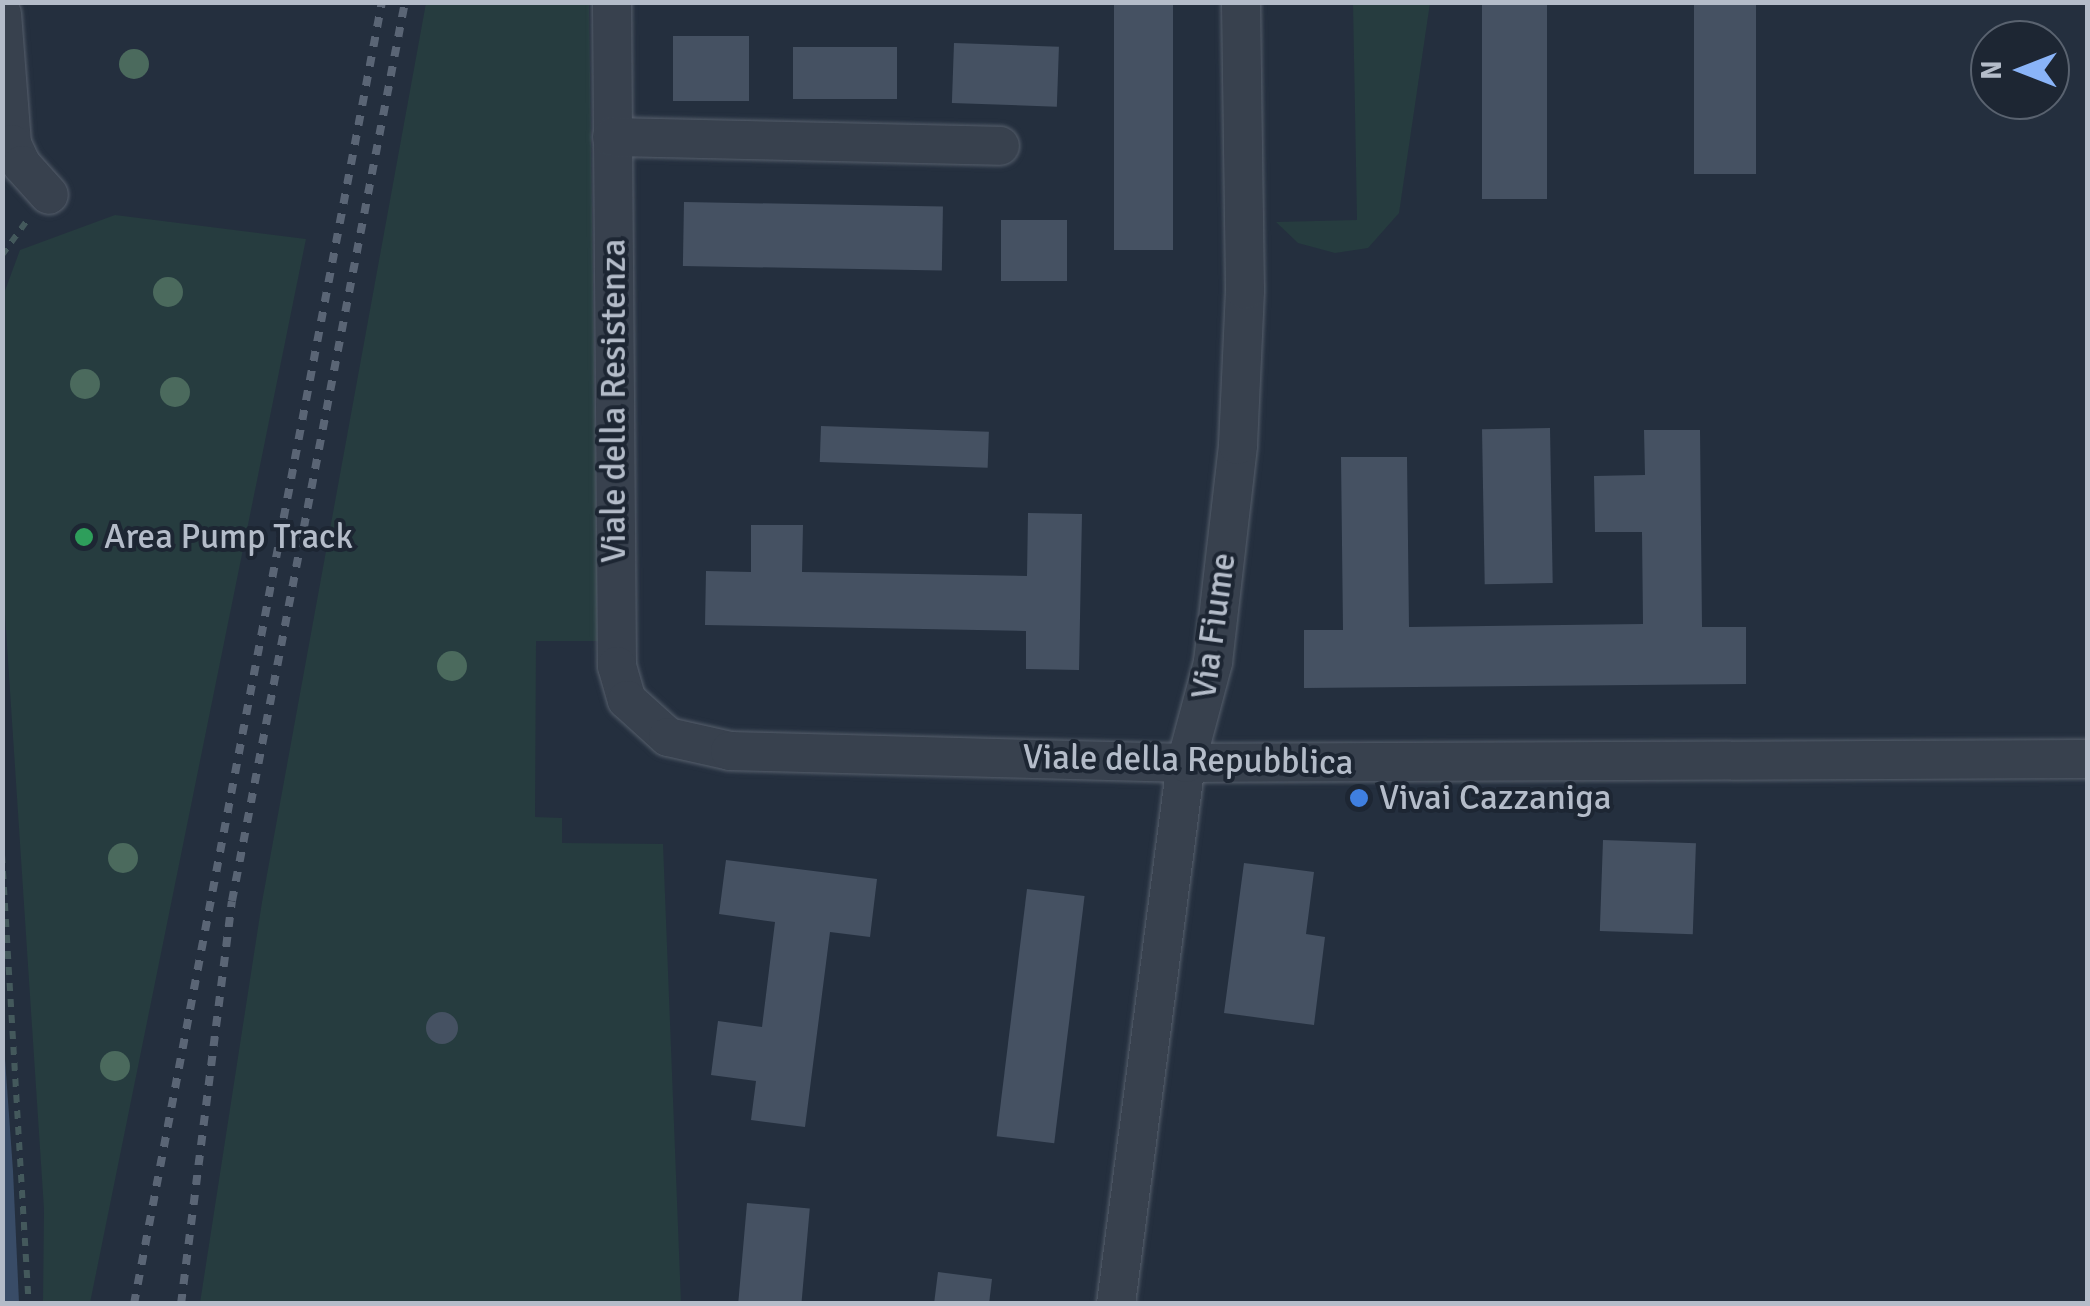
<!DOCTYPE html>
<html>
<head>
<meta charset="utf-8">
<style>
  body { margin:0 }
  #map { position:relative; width:2090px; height:1306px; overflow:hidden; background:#242f3e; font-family:Signika,sans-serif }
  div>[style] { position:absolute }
  .green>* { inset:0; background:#263c3f }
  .water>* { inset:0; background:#394c67 }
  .building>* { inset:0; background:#455162; transform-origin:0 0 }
  .round { border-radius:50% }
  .path>* { height:6px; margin-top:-3px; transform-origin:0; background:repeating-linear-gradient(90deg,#44595c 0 8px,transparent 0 16px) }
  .roads { filter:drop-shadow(0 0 2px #565f6c) drop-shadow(0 0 2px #565f6c) }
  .minor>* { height:38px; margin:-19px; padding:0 19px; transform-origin:19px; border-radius:19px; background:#38414e }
  .rail>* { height:8px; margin-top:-4px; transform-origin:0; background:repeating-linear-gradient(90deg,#5a6575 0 10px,transparent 0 20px) }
  .trees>* { width:30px; height:30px; margin:-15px; border-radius:50%; background:#4b6a5d }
  .dots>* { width:28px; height:28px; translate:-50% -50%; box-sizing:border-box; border:5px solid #1d2633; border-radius:50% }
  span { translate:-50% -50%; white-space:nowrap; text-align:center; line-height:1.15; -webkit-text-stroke:8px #1d2633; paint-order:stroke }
  .street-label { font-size:35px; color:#b4bcc9 }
  .poi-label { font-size:35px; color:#b4bcc9 }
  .left { translate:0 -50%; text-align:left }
  .frame { position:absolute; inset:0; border:5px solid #b4bcc9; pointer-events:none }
  .north { position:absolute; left:1970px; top:20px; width:100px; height:100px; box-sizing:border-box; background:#1d2633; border:2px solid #59626f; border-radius:50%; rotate:270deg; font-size:28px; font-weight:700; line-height:40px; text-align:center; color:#b4bcc9 }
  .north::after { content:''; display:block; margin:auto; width:35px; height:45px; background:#8ab4f8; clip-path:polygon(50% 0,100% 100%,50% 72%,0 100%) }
</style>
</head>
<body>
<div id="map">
  <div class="green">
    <div style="clip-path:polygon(426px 3px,589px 3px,598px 641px,536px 641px,535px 817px,562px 818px,562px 843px,663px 844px,681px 1303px,200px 1303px,262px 902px)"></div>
    <div style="clip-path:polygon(1353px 3px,1430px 3px,1399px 213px,1368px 248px,1335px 253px,1298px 243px,1276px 222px,1357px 220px)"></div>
    <div style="clip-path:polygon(115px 215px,306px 239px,90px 1303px,43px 1303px,44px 1209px,3px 584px,3px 296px,20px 250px)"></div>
  </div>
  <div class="water">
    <div style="clip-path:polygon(2px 1017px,13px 1171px,19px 1303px,3px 1303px)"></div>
  </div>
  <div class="building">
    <div style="left:1114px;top:2px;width:59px;height:248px"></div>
    <div style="left:1482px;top:2px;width:65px;height:197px"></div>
    <div style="left:1694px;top:2px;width:62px;height:172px"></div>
    <div style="left:673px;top:36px;width:76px;height:65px"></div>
    <div style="left:954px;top:43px;width:105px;height:60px;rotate:2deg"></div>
    <div style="left:793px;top:47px;width:104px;height:52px"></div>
    <div style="left:684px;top:202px;width:259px;height:64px;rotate:1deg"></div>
    <div style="left:1001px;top:220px;width:66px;height:61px"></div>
    <div style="left:821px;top:426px;width:168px;height:36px;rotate:2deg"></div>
    <div style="left:1550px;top:428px;width:155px;height:68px;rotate:89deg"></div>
    <div style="clip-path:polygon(1644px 430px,1700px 430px,1702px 627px,1746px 627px,1746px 684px,1304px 688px,1304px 630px,1343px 630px,1341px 457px,1407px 457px,1409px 627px,1643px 624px,1642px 532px,1595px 532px,1594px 476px,1645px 475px)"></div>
    <div style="clip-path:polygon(1028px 513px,1082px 514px,1079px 670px,1026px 669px,1026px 631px,705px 625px,706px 571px,751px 572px,751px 525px,803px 525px,802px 572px,1027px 576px)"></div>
    <div style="left:1603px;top:840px;width:93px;height:91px;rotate:2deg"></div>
    <div style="clip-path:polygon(726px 860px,877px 879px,870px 937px,830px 932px,805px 1127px,751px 1120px,756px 1081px,711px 1075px,718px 1021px,762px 1027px,775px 922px,719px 914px)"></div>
    <div style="clip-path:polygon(1244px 863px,1314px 872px,1306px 934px,1325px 937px,1314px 1025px,1224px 1013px)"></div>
    <div style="left:1027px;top:889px;width:58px;height:249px;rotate:7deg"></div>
    <div class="round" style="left:426px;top:1012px;width:32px;height:32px"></div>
    <div style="left:747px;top:1203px;width:63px;height:101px;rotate:5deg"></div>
    <div style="clip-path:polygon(938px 1272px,992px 1279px,989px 1304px,934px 1304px)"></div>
  </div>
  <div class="path">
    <div style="left:2px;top:255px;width:41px;rotate:-54deg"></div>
    <div style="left:2px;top:855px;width:450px;rotate:86.6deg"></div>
  </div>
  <div class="roads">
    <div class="minor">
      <div style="left:612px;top:2px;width:664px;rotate:89.57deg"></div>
      <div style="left:617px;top:666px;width:35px;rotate:74deg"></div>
      <div style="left:627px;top:700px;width:55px;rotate:42.1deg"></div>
      <div style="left:668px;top:737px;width:64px;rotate:12.7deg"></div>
      <div style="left:730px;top:751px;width:456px;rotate:1.5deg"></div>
      <div style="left:1186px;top:763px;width:902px;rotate:-0.25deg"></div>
      <div style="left:2px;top:14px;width:130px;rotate:85.6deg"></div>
      <div style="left:12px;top:144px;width:23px;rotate:65deg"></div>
      <div style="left:22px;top:165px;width:40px;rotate:48deg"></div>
      <div style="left:612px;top:137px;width:388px;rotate:1.3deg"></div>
      <div style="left:1116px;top:1304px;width:546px;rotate:-82.63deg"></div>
      <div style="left:1186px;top:763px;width:105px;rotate:-75deg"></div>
      <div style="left:1213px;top:662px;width:218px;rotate:-83.4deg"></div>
      <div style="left:1238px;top:445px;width:155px;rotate:-87.4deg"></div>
      <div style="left:1245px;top:290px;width:288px;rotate:-90.8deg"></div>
    </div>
  </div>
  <div class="rail">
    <div style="left:134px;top:1304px;width:1325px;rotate:-79.22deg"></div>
    <div style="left:181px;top:1304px;width:406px;rotate:-82.8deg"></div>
    <div style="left:232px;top:901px;width:915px;rotate:-79.11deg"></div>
  </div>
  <div class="trees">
    <div style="left:134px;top:64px"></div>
    <div style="left:168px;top:292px"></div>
    <div style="left:85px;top:384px"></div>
    <div style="left:175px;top:392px"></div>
    <div style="left:452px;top:666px"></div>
    <div style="left:123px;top:858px"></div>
    <div style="left:115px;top:1066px"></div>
  </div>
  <div class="dots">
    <div style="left:84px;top:537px;background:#2e9e5b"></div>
    <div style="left:1359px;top:798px;background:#3f7fe0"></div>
  </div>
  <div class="street-label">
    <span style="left:614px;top:401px;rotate:-90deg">Viale della Resistenza</span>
    <span style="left:1214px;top:626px;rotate:-82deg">Via Fiume</span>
    <span style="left:1188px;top:760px;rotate:1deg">Viale della Repubblica</span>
  </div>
  <div class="poi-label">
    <span class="left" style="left:104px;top:537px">Area Pump Track</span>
    <span class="left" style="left:1379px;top:798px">Vivai Cazzaniga</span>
  </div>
  <div class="frame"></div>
  <div class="north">N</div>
</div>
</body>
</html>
